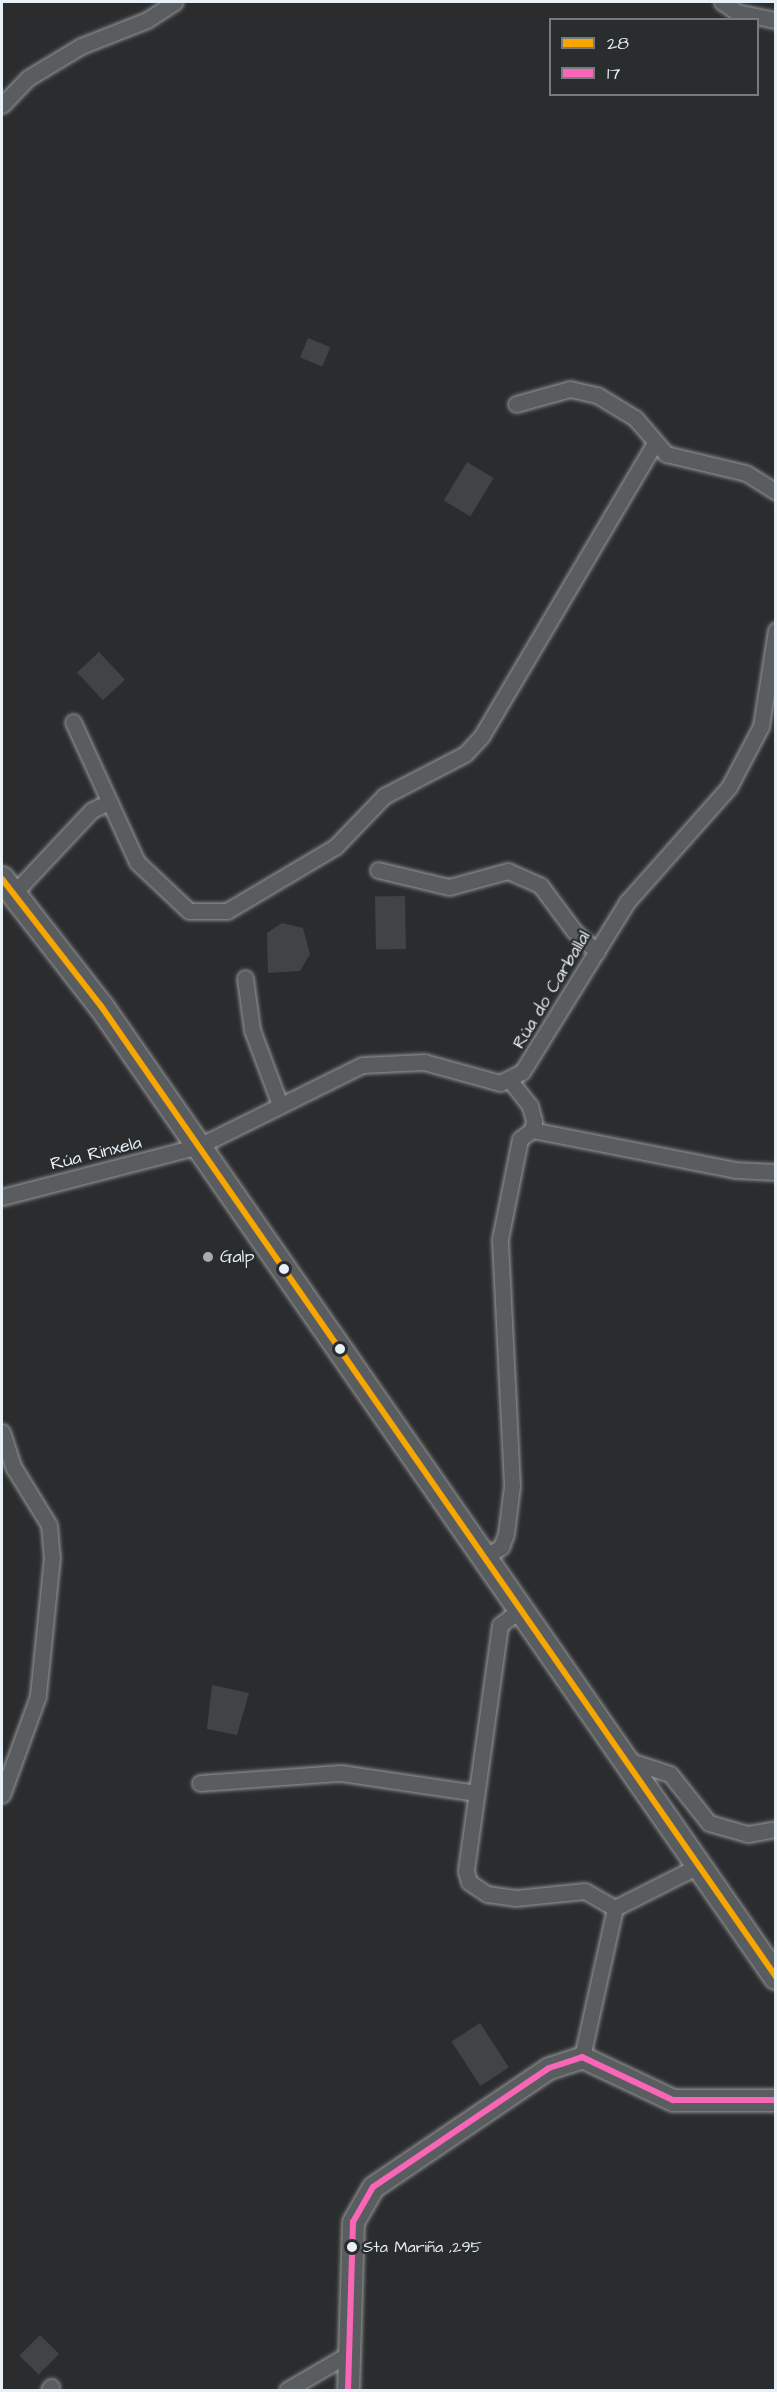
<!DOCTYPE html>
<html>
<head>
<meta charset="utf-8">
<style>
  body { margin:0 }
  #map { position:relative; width:777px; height:2392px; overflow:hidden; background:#2b2c2d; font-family:"Architects Daughter",sans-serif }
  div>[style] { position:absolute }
  .building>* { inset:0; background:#424344; transform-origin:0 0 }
  .roads { filter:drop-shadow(0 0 2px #96989a) drop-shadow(0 0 2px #96989a) }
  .street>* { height:15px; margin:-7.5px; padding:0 7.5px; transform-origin:7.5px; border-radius:7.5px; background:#5a5d60 }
  .secondary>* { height:21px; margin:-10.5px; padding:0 10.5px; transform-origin:10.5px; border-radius:10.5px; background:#5a5d60 }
  .primary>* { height:24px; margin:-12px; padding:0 12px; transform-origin:12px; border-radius:12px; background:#5a5d60 }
  .bus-1>* { height:6px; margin:-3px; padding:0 3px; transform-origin:3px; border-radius:3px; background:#f7a600 }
  .bus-2>* { height:6px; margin:-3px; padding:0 3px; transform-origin:3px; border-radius:3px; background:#fa66b7 }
  .dots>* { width:16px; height:16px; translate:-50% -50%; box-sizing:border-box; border:3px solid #2a2d2e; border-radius:50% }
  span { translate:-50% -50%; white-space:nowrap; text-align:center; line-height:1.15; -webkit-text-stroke:4.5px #2a2d2e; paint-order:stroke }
  .bus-label { font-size:16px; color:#e8f1f8 }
  .left { translate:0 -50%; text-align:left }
  .street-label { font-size:18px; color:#e8f1f8 }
  .poi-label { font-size:18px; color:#e8f1f8 }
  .frame { position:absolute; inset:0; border:3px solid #e8f1f8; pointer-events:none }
  .legend { position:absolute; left:549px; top:18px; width:210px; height:78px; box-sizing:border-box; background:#2a2d2e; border:2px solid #767b7f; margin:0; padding:8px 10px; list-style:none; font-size:18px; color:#e8f1f8 }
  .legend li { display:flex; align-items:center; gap:12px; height:30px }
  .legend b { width:30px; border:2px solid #767b7f }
</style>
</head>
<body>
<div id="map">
  <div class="building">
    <div style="left:308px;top:338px;width:24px;height:21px;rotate:22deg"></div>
    <div style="left:467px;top:462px;width:31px;height:45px;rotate:31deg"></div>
    <div style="left:99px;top:652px;width:38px;height:30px;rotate:47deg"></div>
    <div style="left:405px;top:896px;width:53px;height:30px;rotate:89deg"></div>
    <div style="clip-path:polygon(282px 923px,303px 928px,310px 954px,300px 971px,268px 973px,267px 933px)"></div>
    <div style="clip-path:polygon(212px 1685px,249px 1693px,237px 1735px,207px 1729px)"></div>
    <div style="left:480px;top:2023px;width:53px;height:34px;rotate:57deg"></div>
    <div style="left:40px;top:2335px;width:27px;height:29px;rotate:45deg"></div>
  </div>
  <div class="roads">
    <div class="street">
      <div style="left:722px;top:2px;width:18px;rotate:34deg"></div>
      <div style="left:737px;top:12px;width:40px;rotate:12deg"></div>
      <div style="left:2px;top:105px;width:37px;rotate:-46deg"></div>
      <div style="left:28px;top:78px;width:62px;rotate:-31.1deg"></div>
      <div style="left:81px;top:46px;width:71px;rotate:-21.5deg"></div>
      <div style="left:147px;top:20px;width:33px;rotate:-33deg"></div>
      <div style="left:516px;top:404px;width:56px;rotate:-15.5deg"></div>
      <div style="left:570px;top:389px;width:28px;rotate:13deg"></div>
      <div style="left:597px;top:395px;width:44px;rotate:31.2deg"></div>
      <div style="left:635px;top:418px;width:48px;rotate:49.3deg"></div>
      <div style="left:666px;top:454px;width:82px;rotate:13.4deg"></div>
      <div style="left:746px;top:473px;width:36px;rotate:32deg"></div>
      <div style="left:73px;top:722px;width:154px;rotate:65.4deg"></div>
      <div style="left:137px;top:862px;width:71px;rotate:43.3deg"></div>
      <div style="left:189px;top:911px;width:38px"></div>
      <div style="left:227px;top:911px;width:126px;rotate:-30.7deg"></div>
      <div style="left:335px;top:847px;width:71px;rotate:-46.1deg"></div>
      <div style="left:384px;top:796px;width:91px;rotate:-27.4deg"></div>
      <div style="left:465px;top:754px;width:23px;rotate:-47deg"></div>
      <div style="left:481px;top:737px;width:340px;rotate:-59.4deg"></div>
      <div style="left:378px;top:870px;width:73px;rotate:13.5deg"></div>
      <div style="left:449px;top:887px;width:61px;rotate:-15.2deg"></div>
      <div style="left:508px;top:871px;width:35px;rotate:24deg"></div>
      <div style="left:540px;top:885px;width:57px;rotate:53.5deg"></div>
      <div style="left:574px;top:931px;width:31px;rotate:42deg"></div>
      <div style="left:14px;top:893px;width:114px;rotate:-46.8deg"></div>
      <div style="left:92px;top:810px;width:19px;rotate:-25deg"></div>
      <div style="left:245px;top:978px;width:52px;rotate:82.3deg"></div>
      <div style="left:252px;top:1030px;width:80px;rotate:69.5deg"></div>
      <div style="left:532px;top:1130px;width:207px;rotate:11.1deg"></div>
      <div style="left:735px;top:1170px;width:41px;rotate:2.8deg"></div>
      <div style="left:2px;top:1197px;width:203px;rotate:-14.5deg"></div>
      <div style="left:199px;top:1146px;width:182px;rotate:-26.4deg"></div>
      <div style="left:362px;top:1065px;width:62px;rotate:-2.8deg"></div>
      <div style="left:424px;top:1062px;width:79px;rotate:15.4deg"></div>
      <div style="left:500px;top:1083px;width:25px;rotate:-27deg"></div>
      <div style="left:522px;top:1072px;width:200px;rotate:-58.3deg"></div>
      <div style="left:627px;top:902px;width:154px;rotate:-48.4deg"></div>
      <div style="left:729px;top:787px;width:69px;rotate:-62.3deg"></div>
      <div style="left:761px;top:726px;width:97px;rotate:-81.1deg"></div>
      <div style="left:2px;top:1432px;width:38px;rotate:72deg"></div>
      <div style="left:14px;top:1468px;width:67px;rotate:58.4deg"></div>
      <div style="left:49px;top:1525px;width:32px;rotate:85deg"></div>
      <div style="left:52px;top:1557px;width:140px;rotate:95.8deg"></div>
      <div style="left:38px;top:1696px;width:105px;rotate:110deg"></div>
      <div style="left:484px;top:1557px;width:20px;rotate:-30deg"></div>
      <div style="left:501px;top:1547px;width:14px;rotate:-69deg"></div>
      <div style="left:506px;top:1534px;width:48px;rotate:-82.9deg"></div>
      <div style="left:512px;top:1486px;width:247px;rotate:-92.8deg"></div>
      <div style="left:500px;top:1239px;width:102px;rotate:-78.7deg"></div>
      <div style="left:520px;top:1139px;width:15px;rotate:-37deg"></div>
      <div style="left:532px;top:1130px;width:9px;rotate:-77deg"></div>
      <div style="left:534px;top:1121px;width:16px;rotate:-105deg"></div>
      <div style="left:530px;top:1106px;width:33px;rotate:-128deg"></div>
      <div style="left:521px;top:1609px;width:26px;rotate:143deg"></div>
      <div style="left:500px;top:1625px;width:248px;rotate:97.9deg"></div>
      <div style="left:466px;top:1871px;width:11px;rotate:75deg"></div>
      <div style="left:469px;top:1882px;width:22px;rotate:34deg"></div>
      <div style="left:487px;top:1894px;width:29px;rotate:8deg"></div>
      <div style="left:516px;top:1898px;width:69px;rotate:-5.8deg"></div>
      <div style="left:585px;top:1891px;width:34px;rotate:30deg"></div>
      <div style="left:615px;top:1908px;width:153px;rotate:102.5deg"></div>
      <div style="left:624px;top:1759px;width:48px;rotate:18.1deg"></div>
      <div style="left:670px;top:1774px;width:63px;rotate:51.5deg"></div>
      <div style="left:709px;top:1823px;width:41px;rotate:15.8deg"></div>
      <div style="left:748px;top:1834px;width:28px;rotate:-10deg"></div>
      <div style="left:200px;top:1783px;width:141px;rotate:-4.1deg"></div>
      <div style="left:341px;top:1773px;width:137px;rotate:8.4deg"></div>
      <div style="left:615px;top:1908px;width:93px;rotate:-26.8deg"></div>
      <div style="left:49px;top:2390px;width:4px;rotate:-56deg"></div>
      <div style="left:287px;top:2390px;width:67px;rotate:-30.4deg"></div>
    </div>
    <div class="secondary">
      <div style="left:348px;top:2390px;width:168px;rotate:-88.3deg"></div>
      <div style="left:353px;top:2222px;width:40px;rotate:-60.3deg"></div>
      <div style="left:373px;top:2187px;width:212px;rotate:-34.1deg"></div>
      <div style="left:549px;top:2068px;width:35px;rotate:-18deg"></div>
      <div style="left:582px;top:2057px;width:101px;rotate:25.3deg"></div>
      <div style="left:673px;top:2100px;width:103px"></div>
    </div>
    <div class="primary">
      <div style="left:2px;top:879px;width:161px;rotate:52.1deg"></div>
      <div style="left:101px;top:1006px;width:1183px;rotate:55.19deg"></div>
    </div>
  </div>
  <div class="bus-1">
    <div style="left:2px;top:879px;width:161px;rotate:52.1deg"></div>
    <div style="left:101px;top:1006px;width:1183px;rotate:55.19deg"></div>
  </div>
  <div class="bus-2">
    <div style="left:348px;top:2390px;width:168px;rotate:-88.3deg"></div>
    <div style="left:353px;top:2222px;width:40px;rotate:-60.3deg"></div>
    <div style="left:373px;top:2187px;width:212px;rotate:-34.1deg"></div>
    <div style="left:549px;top:2068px;width:35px;rotate:-18deg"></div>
    <div style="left:582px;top:2057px;width:101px;rotate:25.3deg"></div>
    <div style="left:673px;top:2100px;width:103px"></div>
  </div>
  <div class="dots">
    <div style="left:208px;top:1257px;background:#a6acb1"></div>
    <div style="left:284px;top:1269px;background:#e8f1f8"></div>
    <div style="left:340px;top:1349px;background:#e8f1f8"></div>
    <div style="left:352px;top:2247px;background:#e8f1f8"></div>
  </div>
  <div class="bus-label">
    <span class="left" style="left:363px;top:2247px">Sta Mariña ,295</span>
  </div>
  <div class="street-label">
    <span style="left:552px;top:990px;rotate:-59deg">Rúa do Carballal</span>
    <span style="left:96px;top:1154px;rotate:-14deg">Rúa Rinxela</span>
  </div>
  <div class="poi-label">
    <span class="left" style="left:220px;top:1257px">Galp</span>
  </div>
  <div class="frame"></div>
  <ul class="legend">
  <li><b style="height:8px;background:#f7a600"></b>28</li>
  <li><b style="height:8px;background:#fa66b7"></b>17</li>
  </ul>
</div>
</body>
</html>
